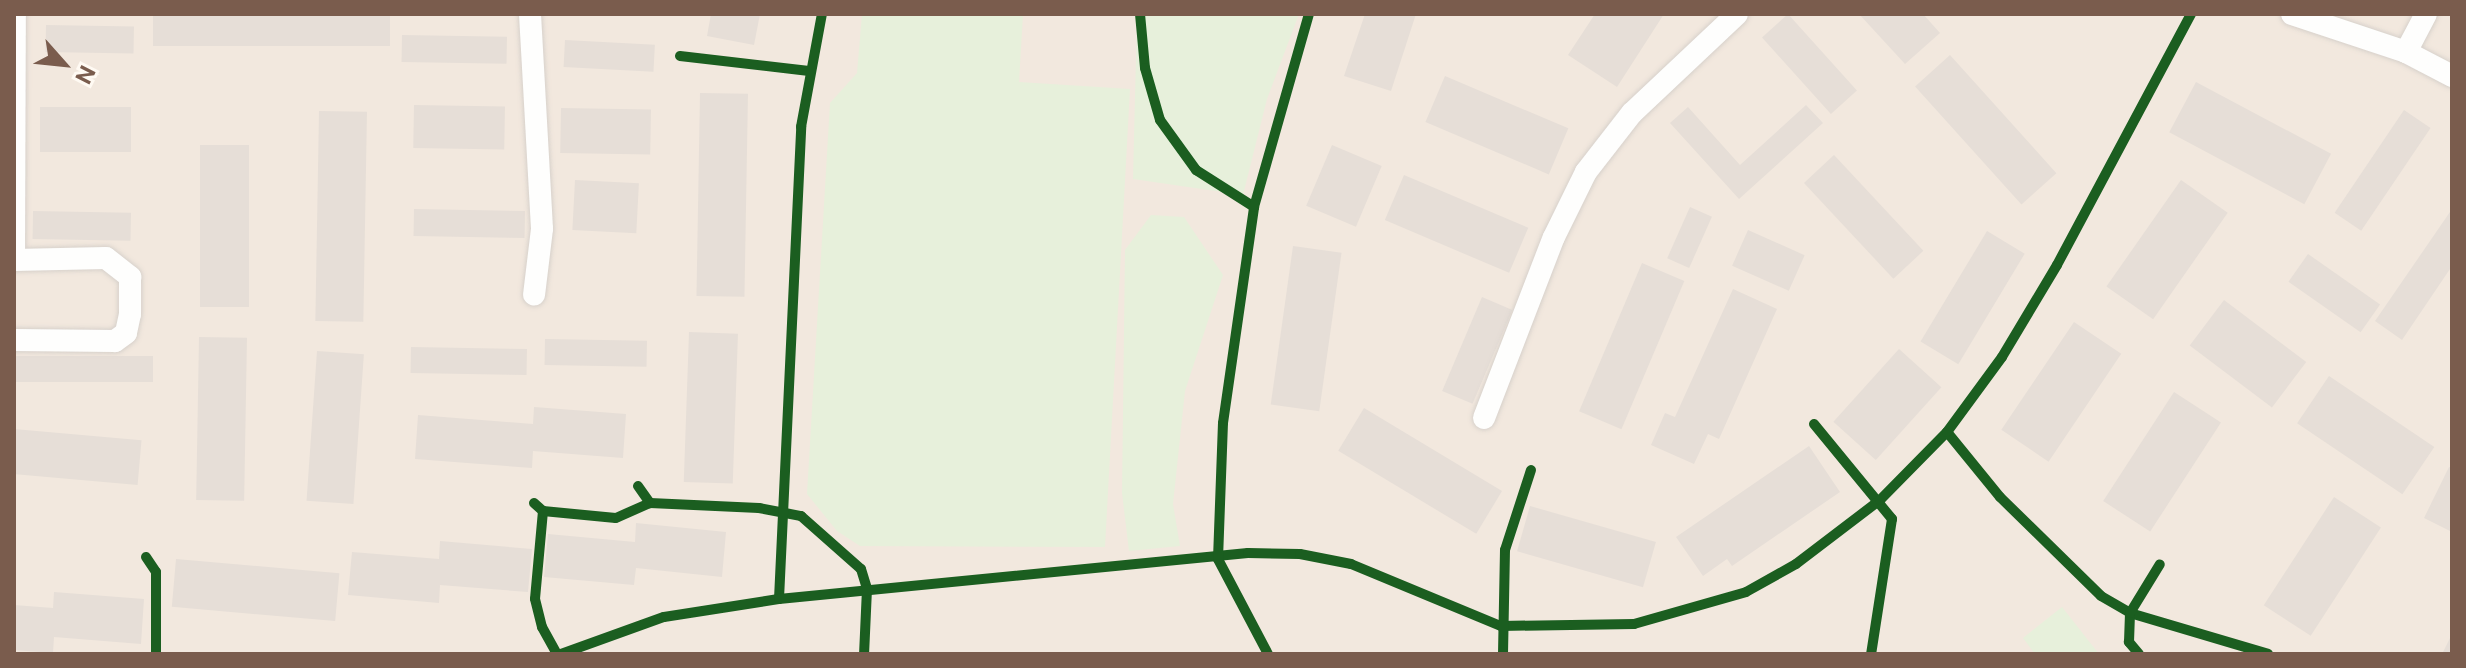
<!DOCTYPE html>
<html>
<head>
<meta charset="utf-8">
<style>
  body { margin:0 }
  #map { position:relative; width:2466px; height:668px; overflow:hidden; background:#f9f5f0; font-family:"Public Sans",sans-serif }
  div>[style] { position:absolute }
  .residential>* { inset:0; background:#f2e8de; transform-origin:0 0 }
  .green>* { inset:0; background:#e7f0db }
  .building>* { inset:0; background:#e6ded7; transform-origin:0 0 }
  .roads { filter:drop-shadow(0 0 2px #d7d1cb) drop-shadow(0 0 2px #d7d1cb) }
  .minor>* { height:22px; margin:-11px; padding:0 11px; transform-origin:11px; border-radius:11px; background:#fefefd }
  .cycleway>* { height:10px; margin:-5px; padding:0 5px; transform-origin:5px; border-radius:5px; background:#1b5e20 }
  span { translate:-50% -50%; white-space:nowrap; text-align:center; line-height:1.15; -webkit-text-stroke:6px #fffaf3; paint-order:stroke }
  .frame { position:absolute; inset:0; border:16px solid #7a5c4d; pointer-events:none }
  .north { position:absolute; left:24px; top:24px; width:80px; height:80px; -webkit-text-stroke:6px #fffaf3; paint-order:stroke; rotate:117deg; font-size:22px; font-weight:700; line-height:32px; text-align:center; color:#7a5c4d }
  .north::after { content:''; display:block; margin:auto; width:28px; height:36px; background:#7a5c4d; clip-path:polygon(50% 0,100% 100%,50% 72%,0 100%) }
</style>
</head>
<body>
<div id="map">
  <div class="residential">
    <div style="left:14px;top:14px;width:2438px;height:640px"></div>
  </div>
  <div class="green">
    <div style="clip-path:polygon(862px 14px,1023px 14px,1019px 82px,1130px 89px,1105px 547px,860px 546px,837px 531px,807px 494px,830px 103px,857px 73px)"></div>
    <div style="clip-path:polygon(1137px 14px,1299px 14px,1267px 99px,1243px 195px,1133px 179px)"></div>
    <div style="clip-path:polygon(1151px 215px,1184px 217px,1223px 275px,1185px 391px,1173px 504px,1180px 546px,1129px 551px,1122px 493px,1125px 250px)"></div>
    <div style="clip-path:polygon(2062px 607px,2099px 654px,2035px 654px,2023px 638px)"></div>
  </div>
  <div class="building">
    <div style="left:153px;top:14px;width:237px;height:32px"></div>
    <div style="clip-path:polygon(711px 14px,760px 14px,754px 45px,707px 36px)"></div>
    <div style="clip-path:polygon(1365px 14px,1416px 14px,1391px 91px,1344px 76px)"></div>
    <div style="clip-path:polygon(1595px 14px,1664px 14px,1617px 87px,1568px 55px)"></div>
    <div style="left:1788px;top:14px;width:103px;height:35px;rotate:48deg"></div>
    <div style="clip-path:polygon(1859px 14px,1923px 14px,1940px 33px,1905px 64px)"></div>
    <div style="left:46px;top:25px;width:88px;height:27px;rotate:1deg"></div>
    <div style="left:402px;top:35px;width:105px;height:27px;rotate:1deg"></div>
    <div style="left:565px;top:40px;width:90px;height:27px;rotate:3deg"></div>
    <div style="left:1950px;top:55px;width:159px;height:47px;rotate:48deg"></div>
    <div style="left:1445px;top:76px;width:134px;height:50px;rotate:23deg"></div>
    <div style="left:2196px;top:82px;width:153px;height:57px;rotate:28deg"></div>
    <div style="left:700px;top:93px;width:48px;height:203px;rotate:1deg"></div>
    <div style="left:414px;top:105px;width:91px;height:43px;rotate:1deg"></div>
    <div style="clip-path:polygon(1806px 105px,1823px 123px,1739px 199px,1670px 123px,1688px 107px,1740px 165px)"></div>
    <div style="left:40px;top:107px;width:91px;height:45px"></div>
    <div style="left:561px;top:108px;width:90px;height:45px;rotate:1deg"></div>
    <div style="left:2404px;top:110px;width:32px;height:124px;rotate:34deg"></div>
    <div style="left:319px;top:111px;width:48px;height:210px;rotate:1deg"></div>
    <div style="left:200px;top:145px;width:49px;height:162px"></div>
    <div style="left:1332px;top:145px;width:54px;height:66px;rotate:23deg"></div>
    <div style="left:1834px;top:155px;width:131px;height:41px;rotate:47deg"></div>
    <div style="left:1404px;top:175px;width:135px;height:49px;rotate:23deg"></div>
    <div style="left:575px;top:180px;width:64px;height:50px;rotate:3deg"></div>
    <div style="left:2181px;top:180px;width:57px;height:130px;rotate:35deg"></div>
    <div style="left:1690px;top:207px;width:24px;height:56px;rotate:24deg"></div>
    <div style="left:414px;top:209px;width:111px;height:27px;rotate:1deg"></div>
    <div style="clip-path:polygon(2452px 209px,2452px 266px,2402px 340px,2375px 321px)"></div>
    <div style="left:33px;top:211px;width:98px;height:28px;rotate:1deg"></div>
    <div style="left:1748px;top:230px;width:62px;height:39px;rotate:24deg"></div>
    <div style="left:1987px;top:231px;width:44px;height:129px;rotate:31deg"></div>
    <div style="left:1293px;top:246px;width:49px;height:160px;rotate:8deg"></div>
    <div style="left:2308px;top:254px;width:88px;height:34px;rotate:35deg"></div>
    <div style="left:1642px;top:263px;width:46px;height:161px;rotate:23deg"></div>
    <div style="clip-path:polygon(1733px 289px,1777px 309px,1719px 439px,1708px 434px,1694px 464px,1651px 445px,1665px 413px,1675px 417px)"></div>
    <div style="left:1482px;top:297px;width:33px;height:102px;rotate:23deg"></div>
    <div style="left:2224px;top:300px;width:103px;height:57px;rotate:37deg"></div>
    <div style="left:2074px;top:322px;width:57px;height:130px;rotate:34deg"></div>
    <div style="left:689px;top:332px;width:49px;height:150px;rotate:2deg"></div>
    <div style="left:199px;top:337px;width:48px;height:163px;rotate:1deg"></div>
    <div style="left:545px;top:339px;width:102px;height:26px;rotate:1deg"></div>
    <div style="left:411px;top:347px;width:116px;height:26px;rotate:1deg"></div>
    <div style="left:1899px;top:349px;width:57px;height:98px;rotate:42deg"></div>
    <div style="left:317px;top:351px;width:47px;height:150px;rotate:4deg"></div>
    <div style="left:14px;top:356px;width:139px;height:26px"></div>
    <div style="left:2329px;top:376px;width:127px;height:57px;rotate:34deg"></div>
    <div style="left:2174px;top:392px;width:56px;height:130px;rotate:33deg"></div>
    <div style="clip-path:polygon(534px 407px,626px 414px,623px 458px,533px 451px,532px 468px,415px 459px,418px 415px,533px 424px)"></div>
    <div style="left:1364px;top:408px;width:161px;height:50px;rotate:31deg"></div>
    <div style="left:14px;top:429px;width:128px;height:45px;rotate:5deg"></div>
    <div style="clip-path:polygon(1809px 446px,1840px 492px,1732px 566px,1727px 559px,1703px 576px,1676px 537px)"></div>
    <div style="clip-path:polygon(2449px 467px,2452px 468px,2452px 532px,2424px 518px)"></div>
    <div style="left:2334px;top:497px;width:56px;height:129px;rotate:33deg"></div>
    <div style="left:1530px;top:506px;width:131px;height:47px;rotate:16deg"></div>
    <div style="clip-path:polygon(636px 523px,726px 532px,722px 577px,636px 568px,634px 585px,544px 577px,548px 534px,635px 542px)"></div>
    <div style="clip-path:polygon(440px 541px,532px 549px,528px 592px,440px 585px,439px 603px,348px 595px,352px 552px,439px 559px)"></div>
    <div style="left:176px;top:559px;width:164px;height:48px;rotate:5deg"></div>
    <div style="clip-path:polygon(54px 592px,144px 599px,141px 644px,54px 637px,53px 653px,14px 650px,14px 605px,53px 608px)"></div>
    <div style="clip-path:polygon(2452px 634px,2452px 654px,2442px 654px)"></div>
  </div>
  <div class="roads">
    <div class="minor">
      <div style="left:530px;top:14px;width:215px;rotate:86.8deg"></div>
      <div style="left:542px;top:229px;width:66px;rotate:96.9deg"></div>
      <div style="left:2292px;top:14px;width:120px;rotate:18.4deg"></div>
      <div style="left:2406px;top:52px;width:52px;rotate:27.6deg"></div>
      <div style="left:2406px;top:52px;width:43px;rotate:-62.2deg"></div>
      <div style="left:14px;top:260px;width:92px;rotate:-1.2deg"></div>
      <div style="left:106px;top:258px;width:31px;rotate:38deg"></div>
      <div style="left:130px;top:277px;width:37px;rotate:90deg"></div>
      <div style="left:130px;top:314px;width:19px;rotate:102deg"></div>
      <div style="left:126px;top:333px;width:14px;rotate:144deg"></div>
      <div style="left:115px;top:341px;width:101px;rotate:-179.4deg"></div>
      <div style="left:14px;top:260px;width:246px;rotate:-89.8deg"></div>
      <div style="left:1484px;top:418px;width:194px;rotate:-68.9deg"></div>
      <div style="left:1554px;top:237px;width:72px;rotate:-63.8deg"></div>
      <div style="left:1586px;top:172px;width:75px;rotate:-52.1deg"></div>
      <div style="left:1632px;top:113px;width:144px;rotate:-43.3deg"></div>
    </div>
  </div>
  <div class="cycleway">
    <div style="left:1140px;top:14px;width:54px;rotate:84.7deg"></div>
    <div style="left:1145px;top:68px;width:54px;rotate:73.9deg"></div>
    <div style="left:1160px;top:120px;width:62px;rotate:54.2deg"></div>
    <div style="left:1196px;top:170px;width:69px;rotate:32.5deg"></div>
    <div style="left:680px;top:56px;width:130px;rotate:6.6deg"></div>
    <div style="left:1814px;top:424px;width:123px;rotate:50.6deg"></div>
    <div style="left:1892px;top:519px;width:137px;rotate:98.8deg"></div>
    <div style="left:1947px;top:432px;width:84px;rotate:50.8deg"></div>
    <div style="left:2000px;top:497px;width:141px;rotate:44.4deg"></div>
    <div style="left:2101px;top:596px;width:34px;rotate:30deg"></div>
    <div style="left:2130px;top:613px;width:144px;rotate:16.5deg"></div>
    <div style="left:638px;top:486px;width:21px;rotate:55deg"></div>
    <div style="left:650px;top:503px;width:109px;rotate:2.6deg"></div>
    <div style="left:759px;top:508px;width:43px;rotate:10.8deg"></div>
    <div style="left:801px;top:516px;width:80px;rotate:41.5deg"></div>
    <div style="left:861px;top:569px;width:21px;rotate:73deg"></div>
    <div style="left:867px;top:589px;width:65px;rotate:92.6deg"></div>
    <div style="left:534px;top:503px;width:12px;rotate:42deg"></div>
    <div style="left:543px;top:511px;width:88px;rotate:95.2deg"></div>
    <div style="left:535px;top:599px;width:29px;rotate:76deg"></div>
    <div style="left:542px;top:627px;width:31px;rotate:61deg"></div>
    <div style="left:543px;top:511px;width:73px;rotate:5.5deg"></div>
    <div style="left:616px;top:518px;width:37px;rotate:-24deg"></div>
    <div style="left:146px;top:557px;width:18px;rotate:56deg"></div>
    <div style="left:156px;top:572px;width:82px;rotate:90deg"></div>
    <div style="left:779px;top:599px;width:473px;rotate:-87.3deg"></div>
    <div style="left:801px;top:127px;width:115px;rotate:-79.5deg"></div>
    <div style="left:561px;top:654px;width:109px;rotate:-19.8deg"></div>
    <div style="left:664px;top:617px;width:116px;rotate:-8.9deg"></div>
    <div style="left:779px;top:599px;width:471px;rotate:-5.6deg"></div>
    <div style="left:1248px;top:553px;width:52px;rotate:1.1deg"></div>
    <div style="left:1300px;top:554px;width:52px;rotate:11.1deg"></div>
    <div style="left:1351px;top:564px;width:162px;rotate:22.5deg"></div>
    <div style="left:1501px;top:626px;width:133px;rotate:-0.9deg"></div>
    <div style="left:1634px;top:624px;width:116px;rotate:-15.9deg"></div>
    <div style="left:1746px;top:592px;width:57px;rotate:-29.2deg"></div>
    <div style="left:1796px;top:564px;width:106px;rotate:-37.3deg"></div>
    <div style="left:1880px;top:500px;width:95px;rotate:-45.4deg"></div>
    <div style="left:1947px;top:432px;width:93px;rotate:-53.7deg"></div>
    <div style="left:2002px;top:357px;width:107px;rotate:-59.1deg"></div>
    <div style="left:2057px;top:265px;width:285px;rotate:-61.9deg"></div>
    <div style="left:1268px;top:654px;width:107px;rotate:-117.8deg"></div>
    <div style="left:1218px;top:559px;width:136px;rotate:-87.9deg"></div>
    <div style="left:1223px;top:423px;width:218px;rotate:-81.8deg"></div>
    <div style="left:1254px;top:207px;width:201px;rotate:-74.1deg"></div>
    <div style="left:1503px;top:654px;width:104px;rotate:-88.9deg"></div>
    <div style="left:1505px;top:550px;width:84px;rotate:-72deg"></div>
    <div style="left:2139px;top:654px;width:16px;rotate:-130deg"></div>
    <div style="left:2129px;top:642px;width:29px;rotate:-88deg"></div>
    <div style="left:2130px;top:613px;width:57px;rotate:-58.5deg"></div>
  </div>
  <div class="frame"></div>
  <div class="north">N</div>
</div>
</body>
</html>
